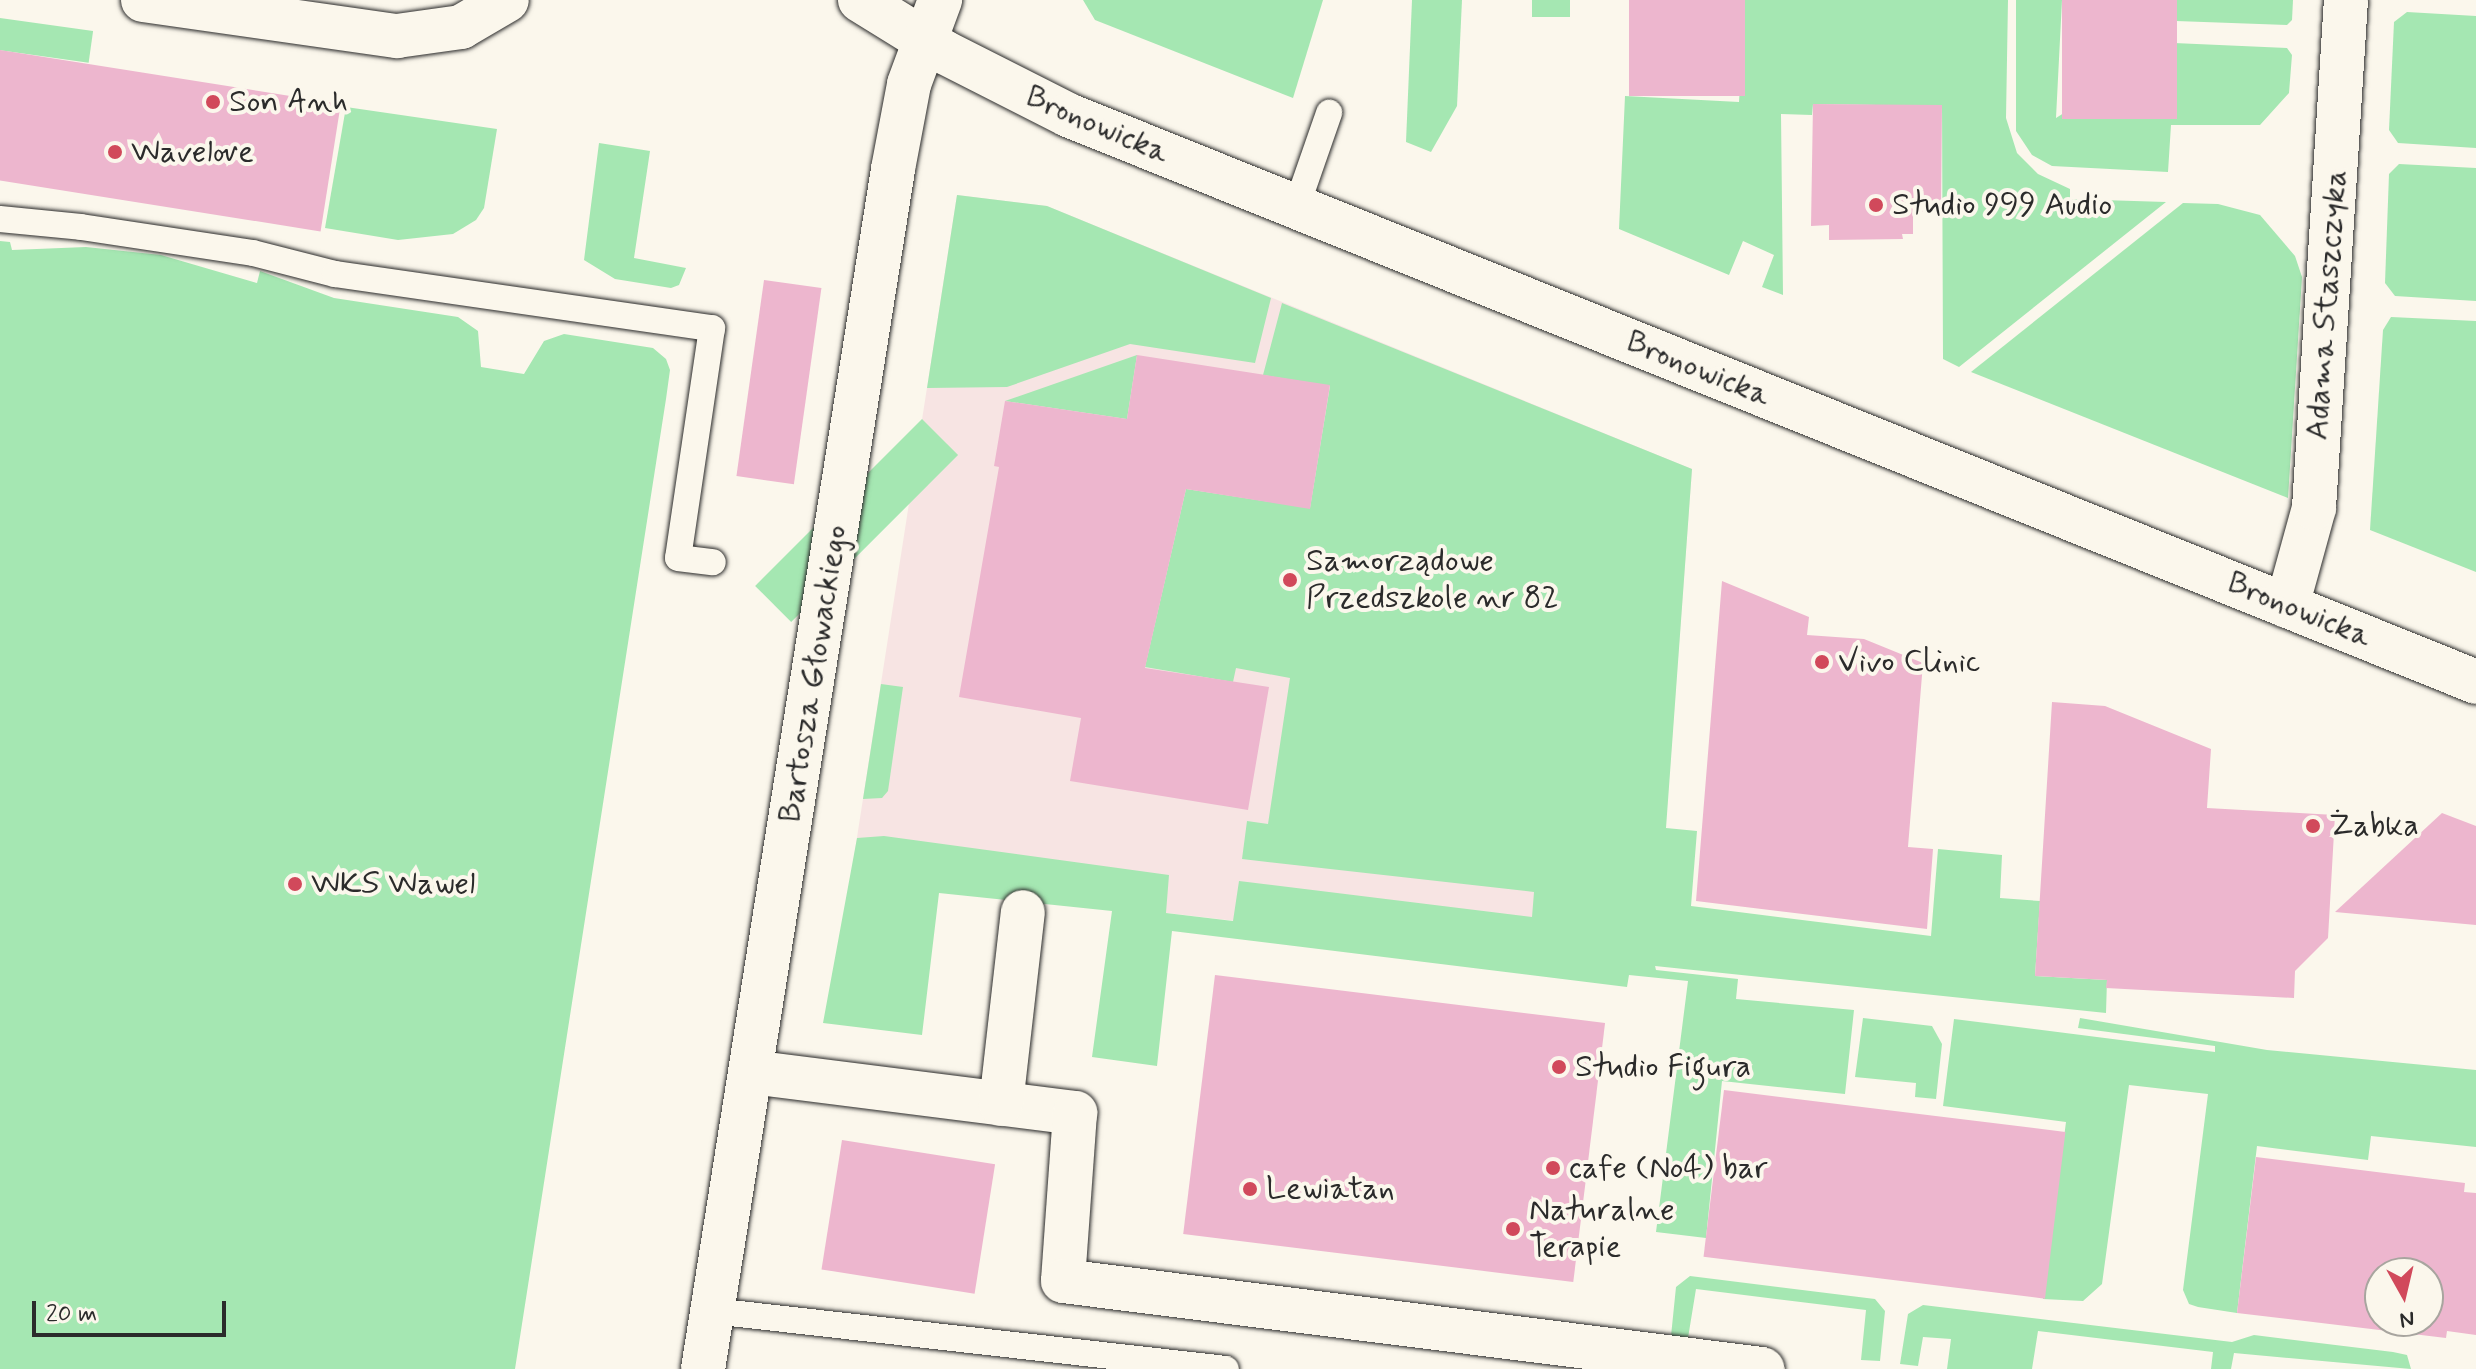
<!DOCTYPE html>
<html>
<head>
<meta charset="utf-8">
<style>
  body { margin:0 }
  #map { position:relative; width:2476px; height:1369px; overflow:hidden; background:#fbf7ec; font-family:Mynerve,sans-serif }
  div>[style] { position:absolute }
  .built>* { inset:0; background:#f7e4e3 }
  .green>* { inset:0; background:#a5e7b2; transform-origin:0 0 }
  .building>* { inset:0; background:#edb6ce; transform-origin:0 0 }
  .roads { filter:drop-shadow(0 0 2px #2b2b2b) drop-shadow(0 0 2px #2b2b2b) }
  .lane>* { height:26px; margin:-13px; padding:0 13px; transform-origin:13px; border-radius:13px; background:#fbf7ec }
  .street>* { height:44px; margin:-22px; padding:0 22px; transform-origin:22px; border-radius:22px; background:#fbf7ec }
  .secondary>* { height:44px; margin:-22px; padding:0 22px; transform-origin:22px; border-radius:22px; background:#fbf7ec }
  .dots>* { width:22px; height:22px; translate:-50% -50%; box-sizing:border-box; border:4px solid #fbf7ec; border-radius:50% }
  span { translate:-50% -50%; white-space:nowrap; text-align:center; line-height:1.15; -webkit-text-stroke:8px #fbf7ec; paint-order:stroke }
  .poi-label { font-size:32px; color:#2b2b2b }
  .left { translate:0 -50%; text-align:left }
  .street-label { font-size:32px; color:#2b2b2b }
  .north { position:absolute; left:2364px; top:1257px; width:80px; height:80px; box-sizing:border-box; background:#fbf7ec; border:2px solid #a8a59f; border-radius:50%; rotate:172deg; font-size:22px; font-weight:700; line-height:32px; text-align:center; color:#2b2b2b }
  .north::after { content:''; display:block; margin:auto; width:28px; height:36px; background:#d1495b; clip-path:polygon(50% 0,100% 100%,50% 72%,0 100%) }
  .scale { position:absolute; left:32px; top:1301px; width:194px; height:36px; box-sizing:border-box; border:4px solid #2b2b2b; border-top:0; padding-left:10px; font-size:24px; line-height:28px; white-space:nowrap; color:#2b2b2b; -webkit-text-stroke:6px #fbf7ec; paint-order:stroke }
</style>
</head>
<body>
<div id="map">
  <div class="built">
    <div style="clip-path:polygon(957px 195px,1047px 206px,1692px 469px,1655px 970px,851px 876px)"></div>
  </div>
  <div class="green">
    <div style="clip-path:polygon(1083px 0,1323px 0,1293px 98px,1095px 20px)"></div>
    <div style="clip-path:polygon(1412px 0,1462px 0,1457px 106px,1431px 152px,1406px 142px)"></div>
    <div style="left:1532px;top:0;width:38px;height:17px"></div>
    <div style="clip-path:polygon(1745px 0,2008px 0,2006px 118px,2017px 153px,2038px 174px,2070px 189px,2070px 199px,2166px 202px,1959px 367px,1943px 359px,1942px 106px,1813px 104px,1812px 115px,1781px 114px,1783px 295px,1762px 287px,1774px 255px,1743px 241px,1729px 275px,1619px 229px,1625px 96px,1739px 102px)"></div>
    <div style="clip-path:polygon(2016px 0,2062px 0,2056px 118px,2174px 43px,2287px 48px,2292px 55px,2289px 93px,2260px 125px,2171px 125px,2168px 172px,2052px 166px,2032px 155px,2016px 131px)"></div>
    <div style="clip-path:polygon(2177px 0,2293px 0,2292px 20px,2287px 25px,2176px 21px)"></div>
    <div style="clip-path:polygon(2407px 12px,2476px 16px,2476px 148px,2398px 143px,2389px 130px,2394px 22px)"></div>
    <div style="left:0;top:18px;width:94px;height:32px;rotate:8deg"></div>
    <div style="clip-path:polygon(346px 107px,497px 129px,484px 208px,476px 220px,453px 234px,398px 240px,325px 228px)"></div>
    <div style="clip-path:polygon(599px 143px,650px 151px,634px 258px,686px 268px,679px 285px,671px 288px,615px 279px,584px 260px)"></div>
    <div style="clip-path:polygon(2399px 164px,2476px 168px,2476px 301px,2395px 296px,2385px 283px,2389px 174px)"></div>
    <div style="clip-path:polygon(957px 195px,1047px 206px,1271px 298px,1255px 363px,1130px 344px,1007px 387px,927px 388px)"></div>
    <div style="clip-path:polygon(2183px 203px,2218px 204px,2260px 215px,2295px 256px,2302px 277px,2288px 498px,1971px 372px)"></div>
    <div style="clip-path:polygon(0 241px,10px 242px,12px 250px,86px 247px,161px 255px,257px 283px,260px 271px,334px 298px,458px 317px,478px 331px,481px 367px,524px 374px,544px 341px,564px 334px,653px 348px,666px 359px,670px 370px,666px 399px,515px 1369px,0 1369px)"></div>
    <div style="clip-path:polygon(1282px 303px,1692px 469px,1666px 828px,1697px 831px,1691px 906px,1931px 936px,1938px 849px,2002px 855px,2000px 898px,2040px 901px,2035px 976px,2107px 980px,2106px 1013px,1655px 966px,1656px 970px,1738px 979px,1736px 999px,1854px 1010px,1845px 1094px,1722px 1081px,1706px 1238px,1656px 1232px,1688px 981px,1629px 975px,1627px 987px,1172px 931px,1157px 1066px,1092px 1057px,1112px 911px,939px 893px,922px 1035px,823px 1023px,857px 838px,884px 836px,1169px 875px,1166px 913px,1233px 921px,1239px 881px,1532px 917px,1534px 892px,1242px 859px,1247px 821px,1268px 824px,1290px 678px,1236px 668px,1233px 682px,1145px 667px,1186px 489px,1310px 508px,1330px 386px,1263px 375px)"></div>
    <div style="clip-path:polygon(2391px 317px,2476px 321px,2476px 572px,2370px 530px,2383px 330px)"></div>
    <div style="clip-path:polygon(1137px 355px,1127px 419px,1005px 401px)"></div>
    <div style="left:922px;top:419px;width:51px;height:236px;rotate:45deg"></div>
    <div style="clip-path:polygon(881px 684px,903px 687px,888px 791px,882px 798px,863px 799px)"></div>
    <div style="clip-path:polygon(1863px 1018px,1932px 1026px,1942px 1044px,1936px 1099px,1915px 1097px,1916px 1083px,1855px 1077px)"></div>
    <div style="clip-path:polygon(2080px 1018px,2267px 1050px,2476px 1070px,2476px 1147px,2371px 1136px,2368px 1160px,2257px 1146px,2237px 1313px,2198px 1307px,2189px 1304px,2183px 1290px,2208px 1094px,2129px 1085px,2102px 1284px,2083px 1301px,2043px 1299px,2066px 1122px,1943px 1106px,1954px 1019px,2215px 1052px,2215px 1046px,2078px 1028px)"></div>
    <div style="clip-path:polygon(1690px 1276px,1875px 1299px,1885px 1311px,1880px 1361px,1861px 1360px,1866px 1310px,1696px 1289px,1688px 1338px,1671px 1336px,1676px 1287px)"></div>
    <div style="clip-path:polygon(1923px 1305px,2232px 1342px,2254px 1335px,2393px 1352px,2407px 1355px,2411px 1369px,2234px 1353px,2231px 1369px,2211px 1369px,2213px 1352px,2038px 1331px,2032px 1369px,1947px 1369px,1951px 1339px,1923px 1337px,1918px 1366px,1900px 1364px,1908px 1314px)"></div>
  </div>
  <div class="building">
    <div style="left:1629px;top:0;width:116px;height:96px"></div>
    <div style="left:2062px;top:0;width:115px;height:119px"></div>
    <div style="left:0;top:50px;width:345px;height:129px;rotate:9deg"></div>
    <div style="clip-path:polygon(1813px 104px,1942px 105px,1941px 212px,1913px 211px,1913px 234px,1902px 234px,1903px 239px,1829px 240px,1829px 225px,1811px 226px)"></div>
    <div style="left:764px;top:280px;width:58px;height:198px;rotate:8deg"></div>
    <div style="clip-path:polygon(1137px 355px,1330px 385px,1310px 509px,1186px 489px,1145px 668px,1269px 687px,1248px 810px,1070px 781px,1081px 718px,959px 697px,999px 467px,994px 466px,1005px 401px,1127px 419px)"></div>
    <div style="clip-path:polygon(1722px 581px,1809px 617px,1807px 635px,1864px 639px,1923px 663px,1908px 847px,1933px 849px,1927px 929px,1696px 901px)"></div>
    <div style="clip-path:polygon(2052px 702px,2105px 706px,2211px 749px,2207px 808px,2335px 815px,2328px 938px,2295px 971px,2294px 998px,2106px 988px,2107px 980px,2035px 976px)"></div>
    <div style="clip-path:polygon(2442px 813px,2476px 826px,2476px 925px,2335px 912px)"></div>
    <div style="left:1215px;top:975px;width:393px;height:261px;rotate:7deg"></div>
    <div style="left:1724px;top:1090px;width:344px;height:168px;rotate:7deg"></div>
    <div style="left:842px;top:1140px;width:155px;height:131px;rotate:9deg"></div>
    <div style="clip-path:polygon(evenodd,2256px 1157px,2465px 1183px,2464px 1192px,2476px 1193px,2476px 1335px,2447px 1331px,2446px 1338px,2237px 1313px,2256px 1157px,2380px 1273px,2428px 1273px,2428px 1321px,2380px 1321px,2380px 1273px)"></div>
  </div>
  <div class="roads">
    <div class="lane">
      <div style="left:1296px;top:208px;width:101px;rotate:-70.8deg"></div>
      <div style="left:0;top:219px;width:81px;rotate:5.6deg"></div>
      <div style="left:81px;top:227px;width:174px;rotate:8.6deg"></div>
      <div style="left:253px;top:253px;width:85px;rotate:14.4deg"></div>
      <div style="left:335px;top:274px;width:381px;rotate:8.2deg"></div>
      <div style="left:712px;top:328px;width:232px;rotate:98.4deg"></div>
      <div style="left:678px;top:558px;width:35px;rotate:7deg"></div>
      <div style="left:713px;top:1311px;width:516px;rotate:6.45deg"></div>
    </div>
    <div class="street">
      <div style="left:143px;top:0;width:257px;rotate:8.1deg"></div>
      <div style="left:397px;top:36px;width:65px;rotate:-8deg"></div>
      <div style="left:461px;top:27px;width:53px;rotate:-30.4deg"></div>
      <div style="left:2287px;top:606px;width:102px;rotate:-74.6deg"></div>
      <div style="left:2314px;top:508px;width:509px;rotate:-86.4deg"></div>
      <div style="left:751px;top:1072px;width:327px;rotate:7.2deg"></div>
      <div style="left:1075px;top:1113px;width:168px;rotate:94.1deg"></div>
      <div style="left:1063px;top:1281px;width:705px;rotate:7.18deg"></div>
      <div style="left:1001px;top:1104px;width:193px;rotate:-83.5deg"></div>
    </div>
    <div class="secondary">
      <div style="left:860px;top:0;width:99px;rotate:31.8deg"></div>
      <div style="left:944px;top:52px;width:139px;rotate:26.9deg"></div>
      <div style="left:1068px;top:115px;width:1518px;rotate:21.93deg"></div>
      <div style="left:703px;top:1369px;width:1215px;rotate:-81deg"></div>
      <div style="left:893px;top:169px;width:86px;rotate:-79.3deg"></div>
      <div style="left:909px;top:84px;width:90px;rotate:-69.7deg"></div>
    </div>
  </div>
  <div class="dots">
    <div style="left:213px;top:102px;background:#d1495b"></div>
    <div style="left:115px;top:152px;background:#d1495b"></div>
    <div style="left:1876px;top:205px;background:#d1495b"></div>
    <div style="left:1290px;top:580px;background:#d1495b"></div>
    <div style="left:1822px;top:662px;background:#d1495b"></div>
    <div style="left:2313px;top:826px;background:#d1495b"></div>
    <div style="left:295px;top:884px;background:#d1495b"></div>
    <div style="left:1559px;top:1067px;background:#d1495b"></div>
    <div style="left:1553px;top:1168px;background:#d1495b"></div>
    <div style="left:1250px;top:1189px;background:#d1495b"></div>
    <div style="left:1513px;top:1229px;background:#d1495b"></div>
  </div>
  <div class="poi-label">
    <span class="left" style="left:229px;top:102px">Son Anh</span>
    <span class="left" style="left:131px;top:152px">Wavelove</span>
    <span class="left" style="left:1892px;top:205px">Studio 999 Audio</span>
    <span class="left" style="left:1306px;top:580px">Samorządowe<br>Przedszkole nr 82</span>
    <span class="left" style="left:1838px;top:662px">Vivo Clinic</span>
    <span class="left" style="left:2329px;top:826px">Żabka</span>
    <span class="left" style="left:311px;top:884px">WKS Wawel</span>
    <span class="left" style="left:1575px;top:1067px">Studio Figura</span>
    <span class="left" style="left:1569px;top:1168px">cafe (No4) bar</span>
    <span class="left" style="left:1266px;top:1189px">Lewiatan</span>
    <span class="left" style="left:1529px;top:1229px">Naturalne<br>Terapie</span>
  </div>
  <div class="street-label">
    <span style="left:1097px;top:125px;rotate:23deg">Bronowicka</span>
    <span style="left:2327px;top:305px;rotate:-86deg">Adama Staszczyka</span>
    <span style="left:1698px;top:369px;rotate:22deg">Bronowicka</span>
    <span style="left:2299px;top:610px;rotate:22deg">Bronowicka</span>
    <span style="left:814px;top:674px;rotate:-81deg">Bartosza Głowackiego</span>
  </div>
  <div class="north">N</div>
  <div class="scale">20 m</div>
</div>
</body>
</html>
